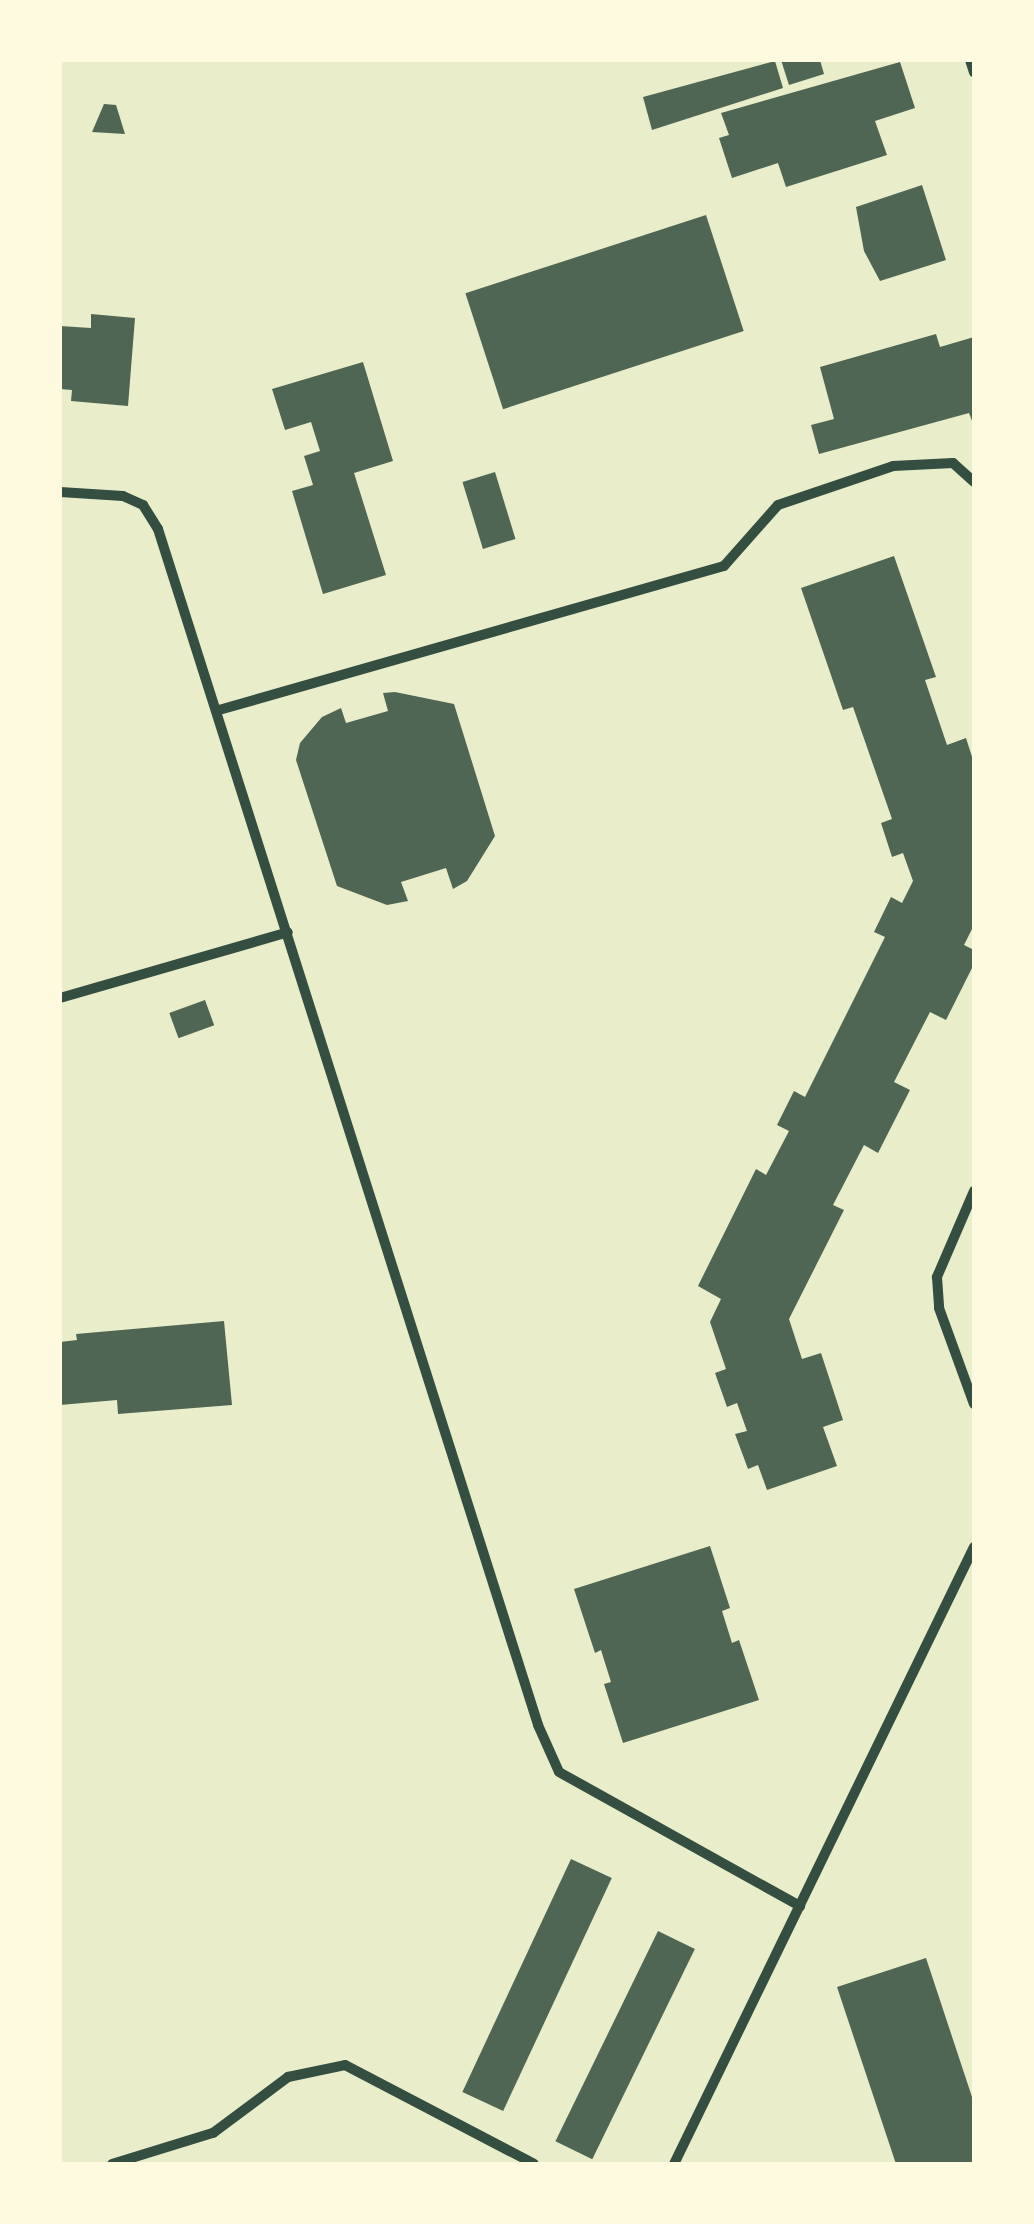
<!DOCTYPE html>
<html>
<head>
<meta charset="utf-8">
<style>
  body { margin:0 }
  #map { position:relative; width:1034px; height:2224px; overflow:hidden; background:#e9edc9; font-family:"Times New Roman",serif }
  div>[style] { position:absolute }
  .building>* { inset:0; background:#4f6655; transform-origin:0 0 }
  .minor>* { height:10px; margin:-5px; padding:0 5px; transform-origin:5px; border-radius:5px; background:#344e41 }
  span { translate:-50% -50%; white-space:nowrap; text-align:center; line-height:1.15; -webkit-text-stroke:10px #fefae0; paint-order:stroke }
  .frame { position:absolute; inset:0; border:62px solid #fefae0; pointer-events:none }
</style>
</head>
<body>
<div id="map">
  <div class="building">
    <div style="clip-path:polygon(781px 60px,820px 60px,824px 74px,789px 85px)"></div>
    <div style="clip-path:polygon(775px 61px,783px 88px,652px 130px,643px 97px)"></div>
    <div style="clip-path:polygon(900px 62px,915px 108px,875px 121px,887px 155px,786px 187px,778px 163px,732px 178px,719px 138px,729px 135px,721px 113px)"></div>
    <div style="clip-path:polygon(104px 104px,116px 105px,125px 134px,92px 132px)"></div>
    <div style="clip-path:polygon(922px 185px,946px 260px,880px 281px,864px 251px,856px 207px)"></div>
    <div style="left:706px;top:215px;width:122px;height:253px;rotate:72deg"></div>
    <div style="clip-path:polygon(91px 314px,135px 318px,128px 406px,71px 401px,72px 390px,60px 389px,60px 326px,91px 328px)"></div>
    <div style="clip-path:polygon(936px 334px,940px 347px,974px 337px,974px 426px,969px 413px,819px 454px,811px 425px,834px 419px,820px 367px)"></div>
    <div style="clip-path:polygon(363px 362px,393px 461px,354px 473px,386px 575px,323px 594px,292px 491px,313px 485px,304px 456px,320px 451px,311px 422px,285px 430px,272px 389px)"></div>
    <div style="left:495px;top:472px;width:70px;height:34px;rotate:73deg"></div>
    <div style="clip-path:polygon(894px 556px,936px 677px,925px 680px,947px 745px,966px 738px,974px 763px,974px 925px,964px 945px,974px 950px,974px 964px,946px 1020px,930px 1012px,894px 1082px,910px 1090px,878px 1153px,864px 1145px,833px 1205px,844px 1210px,789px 1319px,802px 1359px,821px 1353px,843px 1420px,823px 1427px,837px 1466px,767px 1490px,758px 1465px,748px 1469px,735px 1434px,747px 1431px,737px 1403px,727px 1407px,715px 1373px,726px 1369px,710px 1322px,721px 1299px,698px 1286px,756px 1169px,766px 1175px,789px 1131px,777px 1125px,794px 1091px,805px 1097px,885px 937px,874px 932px,891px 897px,902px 903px,913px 881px,903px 853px,892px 857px,881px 823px,892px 819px,853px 707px,843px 710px,801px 588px)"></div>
    <div style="clip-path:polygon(395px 692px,454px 704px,495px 836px,467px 881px,453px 889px,446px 868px,401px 882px,408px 901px,387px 905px,337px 886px,296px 760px,300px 743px,322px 717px,341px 708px,346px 723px,388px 711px,383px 693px)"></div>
    <div style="left:205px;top:1000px;width:27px;height:38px;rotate:70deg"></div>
    <div style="clip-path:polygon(224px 1321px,232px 1405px,118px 1414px,117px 1400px,60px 1405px,60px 1342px,77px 1340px,76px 1334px)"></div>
    <div style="clip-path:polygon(710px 1546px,730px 1608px,722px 1611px,732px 1643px,739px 1640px,759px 1700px,623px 1743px,604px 1684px,611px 1682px,601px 1650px,595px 1653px,574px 1589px)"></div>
    <div style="left:571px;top:1859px;width:45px;height:257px;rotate:25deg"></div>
    <div style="left:658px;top:1931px;width:41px;height:234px;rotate:26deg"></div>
    <div style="clip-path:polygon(926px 1958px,974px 2103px,974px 2164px,896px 2164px,837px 1987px)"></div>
  </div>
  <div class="minor">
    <div style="left:970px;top:60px;width:13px;rotate:72deg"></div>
    <div style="left:60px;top:492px;width:63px;rotate:3.6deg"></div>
    <div style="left:123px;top:496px;width:22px;rotate:24deg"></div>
    <div style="left:143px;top:505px;width:28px;rotate:58deg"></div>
    <div style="left:158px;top:529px;width:1255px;rotate:72.37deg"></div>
    <div style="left:538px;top:1725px;width:51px;rotate:65.9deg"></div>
    <div style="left:559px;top:1772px;width:276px;rotate:29.1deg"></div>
    <div style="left:219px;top:710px;width:525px;rotate:-15.92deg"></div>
    <div style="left:724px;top:566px;width:81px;rotate:-48.5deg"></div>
    <div style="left:778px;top:505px;width:121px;rotate:-18.7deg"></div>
    <div style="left:893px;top:466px;width:60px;rotate:-2.9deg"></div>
    <div style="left:953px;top:463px;width:28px;rotate:42deg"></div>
    <div style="left:60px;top:998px;width:237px;rotate:-16.1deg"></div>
    <div style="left:974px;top:1191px;width:94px;rotate:113.3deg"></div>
    <div style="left:937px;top:1277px;width:31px;rotate:86deg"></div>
    <div style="left:939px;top:1308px;width:102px;rotate:70deg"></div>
    <div style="left:112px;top:2164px;width:106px;rotate:-17.1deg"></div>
    <div style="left:213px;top:2133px;width:94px;rotate:-36.7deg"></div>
    <div style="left:288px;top:2077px;width:58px;rotate:-11.9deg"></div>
    <div style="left:345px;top:2065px;width:213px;rotate:27.6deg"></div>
    <div style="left:674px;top:2164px;width:686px;rotate:-64.07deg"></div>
  </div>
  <div class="frame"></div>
</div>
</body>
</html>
